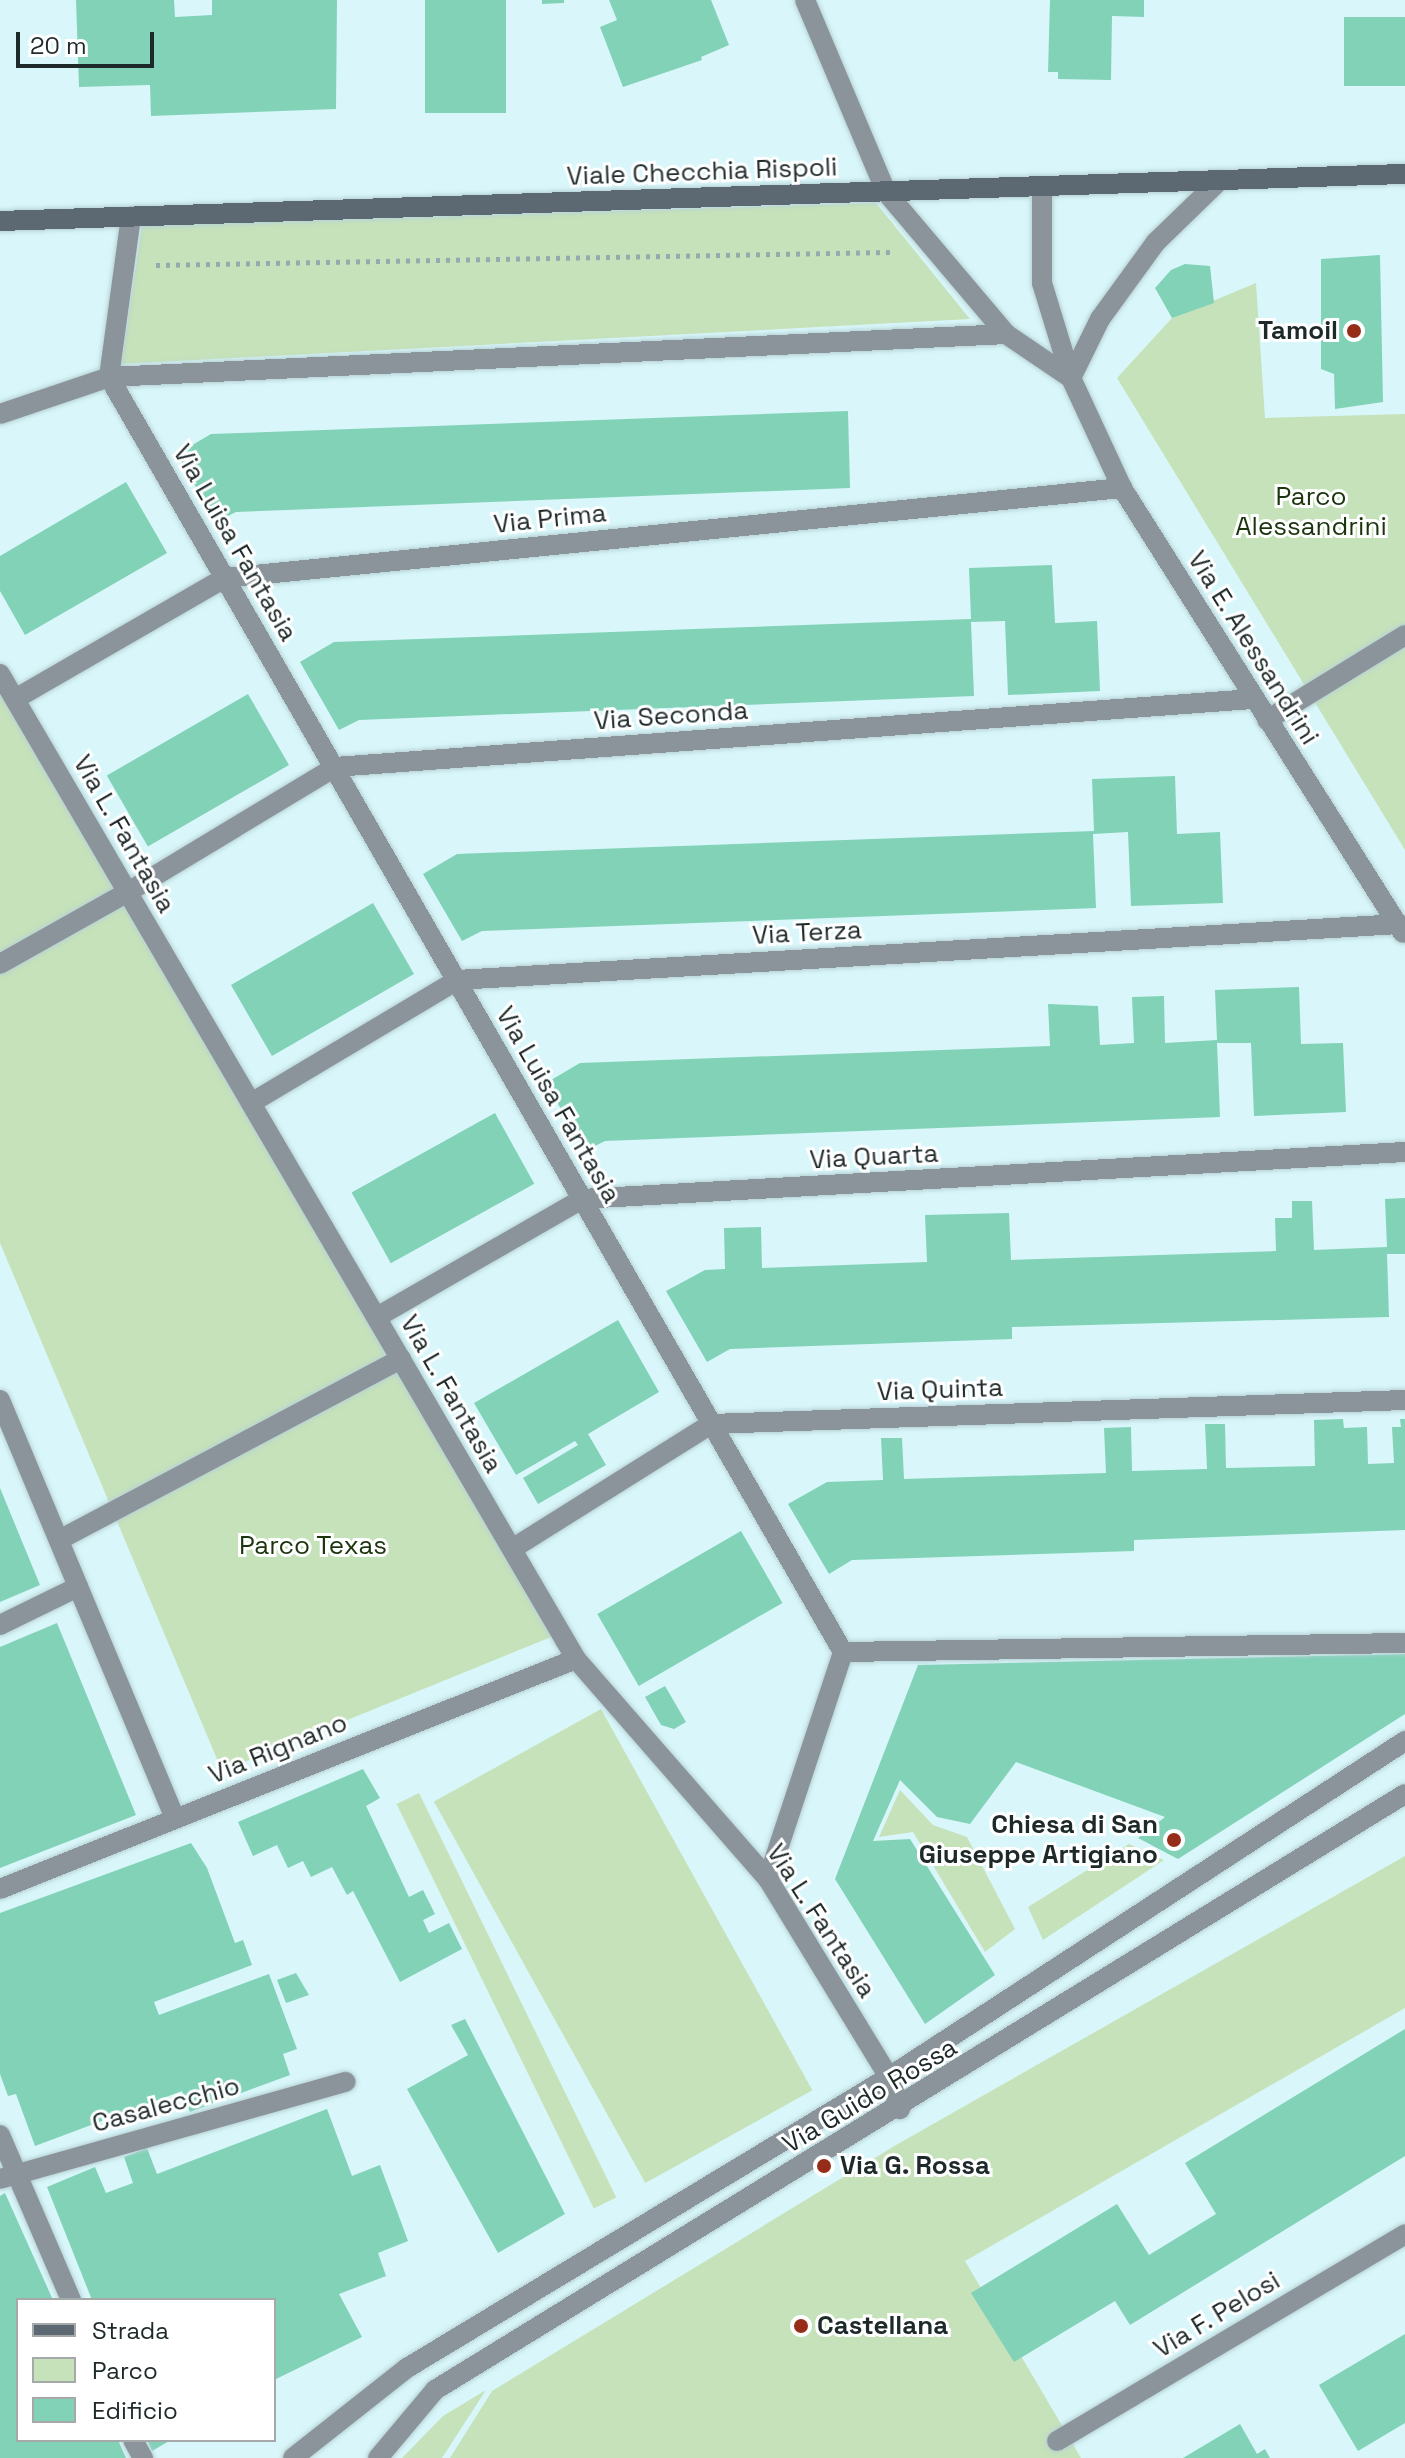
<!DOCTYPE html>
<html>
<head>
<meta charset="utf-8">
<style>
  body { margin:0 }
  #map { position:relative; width:1405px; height:2458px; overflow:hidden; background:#d9f7fa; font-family:"Space Grotesk",sans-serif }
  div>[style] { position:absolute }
  .green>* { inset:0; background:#c6e2ba; transform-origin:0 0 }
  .building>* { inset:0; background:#81d2b7; transform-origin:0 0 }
  .path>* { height:5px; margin-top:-2.5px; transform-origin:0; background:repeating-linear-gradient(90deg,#94abad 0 4px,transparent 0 10px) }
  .roads { filter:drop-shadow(0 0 2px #b7d2d5) drop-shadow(0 0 2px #b7d2d5) }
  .pedestrian>* { height:20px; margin:-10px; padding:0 10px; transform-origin:10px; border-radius:10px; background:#8c949b }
  .minor>* { height:20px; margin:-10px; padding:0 10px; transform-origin:10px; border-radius:10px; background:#8c949b }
  .secondary>* { height:20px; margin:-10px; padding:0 10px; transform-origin:10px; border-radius:10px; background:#5d6972 }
  .dots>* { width:22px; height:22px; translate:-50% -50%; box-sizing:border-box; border:4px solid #fff; border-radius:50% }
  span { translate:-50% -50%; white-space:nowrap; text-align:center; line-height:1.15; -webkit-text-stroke:6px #fff; paint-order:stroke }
  .street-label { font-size:26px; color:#1e292a }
  .poi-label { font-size:26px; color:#1e292a; font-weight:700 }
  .right { translate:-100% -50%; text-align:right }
  .left { translate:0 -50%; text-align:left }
  .park-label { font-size:26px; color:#1b340d }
  .legend { position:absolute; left:16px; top:2298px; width:260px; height:144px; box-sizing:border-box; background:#fff; border:2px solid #a5a9aa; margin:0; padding:10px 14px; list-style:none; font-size:24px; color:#1e292a }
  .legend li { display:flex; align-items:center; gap:16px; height:40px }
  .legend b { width:40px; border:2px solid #a5a9aa }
  .scale { position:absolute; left:16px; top:32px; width:138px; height:36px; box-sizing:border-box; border:4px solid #1e292a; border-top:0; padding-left:10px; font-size:24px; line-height:28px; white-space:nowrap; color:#1e292a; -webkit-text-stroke:6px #fff; paint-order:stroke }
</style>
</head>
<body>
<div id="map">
  <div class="green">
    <div style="clip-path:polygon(876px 203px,970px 319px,121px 364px,142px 226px)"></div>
    <div style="clip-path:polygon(1256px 283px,1265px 418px,1405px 414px,1405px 850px,1117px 378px,1172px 318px)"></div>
    <div style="clip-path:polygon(0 674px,561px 1633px,222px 1771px,0 1243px)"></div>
    <div style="left:601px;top:1709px;width:436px;height:191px;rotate:61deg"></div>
    <div style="clip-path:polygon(900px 1790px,933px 1825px,967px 1837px,1015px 1929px,985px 1952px,913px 1832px,879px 1837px)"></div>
    <div style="left:419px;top:1793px;width:450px;height:25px;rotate:64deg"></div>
    <div style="clip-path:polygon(1129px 1844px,1164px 1860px,1043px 1940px,1028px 1907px)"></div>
    <div style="clip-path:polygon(1405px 1856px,1405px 2008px,965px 2261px,1081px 2458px,450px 2458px,492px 2391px,896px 2145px)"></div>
    <div style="clip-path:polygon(486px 2390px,442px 2458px,402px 2458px,443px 2416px)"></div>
  </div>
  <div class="building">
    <div style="clip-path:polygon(76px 0,174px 0,175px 17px,212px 15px,212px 0,337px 0,336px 109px,151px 116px,150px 85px,79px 87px)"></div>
    <div style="left:425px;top:0;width:81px;height:113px"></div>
    <div style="clip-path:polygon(542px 0,564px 0,564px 3px,542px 4px)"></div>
    <div style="clip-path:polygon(609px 0,711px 0,729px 45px,701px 57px,702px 60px,623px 87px,600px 27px,617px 20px)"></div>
    <div style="clip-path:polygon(1050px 0,1144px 0,1144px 17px,1112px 16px,1111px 80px,1058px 79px,1058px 72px,1048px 72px)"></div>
    <div style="left:1405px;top:17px;width:69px;height:61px;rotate:90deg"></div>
    <div style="clip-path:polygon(1380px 255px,1383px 402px,1335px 409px,1334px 374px,1321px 369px,1321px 259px)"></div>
    <div style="clip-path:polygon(1185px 264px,1210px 266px,1214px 303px,1172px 318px,1155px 288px,1171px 270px)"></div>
    <div style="clip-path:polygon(848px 411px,850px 488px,236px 512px,216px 522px,177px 454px,211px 434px)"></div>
    <div style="clip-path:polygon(126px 482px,167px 553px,25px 635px,0 591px,0 556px)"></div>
    <div style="clip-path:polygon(1052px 565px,1055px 623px,1097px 621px,1100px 691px,1008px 695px,1005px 621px,971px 622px,974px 696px,359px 720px,339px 730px,300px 662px,334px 642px,971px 619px,969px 568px)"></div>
    <div style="left:248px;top:694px;width:82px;height:163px;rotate:60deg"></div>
    <div style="clip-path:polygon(1175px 776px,1177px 834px,1220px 832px,1223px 903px,1131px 906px,1128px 832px,1093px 834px,1096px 908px,482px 931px,462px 941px,423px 874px,457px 854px,1094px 831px,1092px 779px)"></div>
    <div style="left:373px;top:903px;width:82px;height:164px;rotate:60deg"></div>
    <div style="clip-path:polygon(1299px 987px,1301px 1044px,1343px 1043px,1346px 1112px,1254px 1116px,1251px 1043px,1217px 1043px,1220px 1117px,605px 1141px,585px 1151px,546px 1083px,580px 1063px,1050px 1046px,1048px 1004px,1098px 1006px,1100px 1045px,1134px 1043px,1132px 997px,1164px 996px,1165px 1043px,1217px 1040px,1215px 990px)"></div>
    <div style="left:495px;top:1113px;width:81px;height:164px;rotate:61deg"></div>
    <div style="clip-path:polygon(1405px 1198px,1405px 1254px,1387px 1254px,1389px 1317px,1012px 1327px,1012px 1339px,730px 1349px,707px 1362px,666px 1291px,705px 1270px,725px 1269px,724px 1228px,761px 1227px,762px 1268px,927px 1262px,925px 1215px,1009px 1213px,1011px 1260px,1276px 1251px,1275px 1218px,1292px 1218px,1292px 1201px,1312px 1201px,1314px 1250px,1387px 1247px,1385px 1199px)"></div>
    <div style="clip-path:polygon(618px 1320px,659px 1392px,588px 1434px,606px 1465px,538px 1504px,523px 1478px,578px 1445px,575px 1441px,516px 1475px,474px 1403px)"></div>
    <div style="clip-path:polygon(1343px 1419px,1344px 1428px,1367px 1427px,1368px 1464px,1394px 1463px,1392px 1427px,1401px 1427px,1400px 1419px,1405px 1419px,1405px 1530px,1134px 1540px,1134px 1551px,852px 1560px,829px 1574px,788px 1504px,827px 1482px,883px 1480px,881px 1438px,902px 1438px,904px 1479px,1106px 1473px,1104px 1428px,1131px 1427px,1132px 1471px,1207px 1469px,1205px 1424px,1225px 1424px,1226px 1468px,1315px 1466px,1314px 1420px)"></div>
    <div style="clip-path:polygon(0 1488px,40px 1585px,0 1602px)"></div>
    <div style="left:741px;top:1531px;width:83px;height:166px;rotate:60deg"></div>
    <div style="clip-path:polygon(57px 1623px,136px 1815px,0 1868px,0 1647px)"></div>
    <div style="clip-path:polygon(1405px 1654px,1405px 1714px,1178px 1859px,1138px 1838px,1165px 1817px,1016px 1762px,970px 1824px,937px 1817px,900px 1780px,873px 1841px,910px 1839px,995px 1975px,925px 2024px,835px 1879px,918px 1665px)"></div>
    <div style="clip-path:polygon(665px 1686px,686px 1722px,674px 1729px,661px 1725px,645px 1697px)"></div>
    <div style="clip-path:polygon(363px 1769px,380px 1798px,366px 1806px,409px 1897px,423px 1890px,435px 1914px,423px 1920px,429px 1933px,449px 1923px,462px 1949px,400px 1982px,353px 1891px,347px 1895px,332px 1867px,311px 1877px,303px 1861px,288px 1868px,277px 1845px,253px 1856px,238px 1822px)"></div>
    <div style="clip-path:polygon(191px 1843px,207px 1868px,235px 1943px,243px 1940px,252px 1965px,154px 2002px,159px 2015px,269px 1974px,297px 2049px,283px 2054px,290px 2075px,190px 2112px,182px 2091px,35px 2146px,16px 2094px,8px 2096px,0 2074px,0 1913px)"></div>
    <div style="clip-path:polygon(296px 1973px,309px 1995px,286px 2003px,277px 1980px)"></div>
    <div style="clip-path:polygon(465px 2019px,565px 2214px,498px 2253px,407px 2089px,468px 2055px,451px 2025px)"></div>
    <div style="clip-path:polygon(1405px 2029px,1405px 2156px,1130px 2325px,1115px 2301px,1014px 2362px,971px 2293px,1117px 2204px,1149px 2255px,1216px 2214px,1185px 2163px)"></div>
    <div style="clip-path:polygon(327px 2109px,352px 2176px,380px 2165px,408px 2241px,378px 2253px,386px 2276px,339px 2294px,362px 2337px,274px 2380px,274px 2300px,92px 2300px,47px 2187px,95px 2167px,106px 2193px,133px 2183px,124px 2157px,147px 2148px,157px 2174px)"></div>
    <div style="clip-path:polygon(5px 2193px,53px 2300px,18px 2300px,18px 2440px,118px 2440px,126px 2458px,0 2458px,0 2196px)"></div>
    <div style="clip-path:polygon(1405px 2334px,1405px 2423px,1358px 2451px,1319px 2385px)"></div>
    <div style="clip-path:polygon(1240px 2424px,1257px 2454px,1265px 2449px,1270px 2458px,1183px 2458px)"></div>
    <div style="clip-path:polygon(147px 2440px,171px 2440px,152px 2451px)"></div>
  </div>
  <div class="path">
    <div style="left:156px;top:265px;width:734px;rotate:-1.01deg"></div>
  </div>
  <div class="roads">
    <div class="pedestrian">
      <div style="left:1267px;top:720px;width:162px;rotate:-31.6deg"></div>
      <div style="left:0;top:964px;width:147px;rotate:-29.4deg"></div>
      <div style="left:59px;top:1540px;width:387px;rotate:-27.9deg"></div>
    </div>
    <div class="minor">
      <div style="left:805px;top:0;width:208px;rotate:67.1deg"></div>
      <div style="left:886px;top:192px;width:186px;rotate:49.8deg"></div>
      <div style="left:1006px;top:334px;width:78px;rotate:34.1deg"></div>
      <div style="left:1042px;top:186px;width:97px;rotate:90deg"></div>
      <div style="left:1042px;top:283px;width:99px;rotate:73deg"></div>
      <div style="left:1071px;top:378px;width:121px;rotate:65.1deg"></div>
      <div style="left:1122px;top:488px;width:526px;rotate:57.73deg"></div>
      <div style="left:1071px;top:378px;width:66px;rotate:-63.8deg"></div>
      <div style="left:1100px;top:319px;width:95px;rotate:-54deg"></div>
      <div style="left:1156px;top:242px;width:89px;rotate:-44.1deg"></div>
      <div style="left:0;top:414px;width:115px;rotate:-18.7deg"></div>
      <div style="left:109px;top:377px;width:162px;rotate:-82.2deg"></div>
      <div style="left:0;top:674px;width:1141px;rotate:59.68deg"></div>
      <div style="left:576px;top:1659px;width:292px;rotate:48.9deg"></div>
      <div style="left:768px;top:1879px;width:232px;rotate:58.6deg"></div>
      <div style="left:889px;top:2077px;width:34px;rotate:71deg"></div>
      <div style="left:15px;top:699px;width:242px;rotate:-30deg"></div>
      <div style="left:225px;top:578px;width:902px;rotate:-5.73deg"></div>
      <div style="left:128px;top:892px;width:242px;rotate:-31.1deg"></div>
      <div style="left:335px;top:767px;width:920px;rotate:-4.24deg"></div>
      <div style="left:251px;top:1103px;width:240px;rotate:-30.8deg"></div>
      <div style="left:457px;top:980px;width:944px;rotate:-3.4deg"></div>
      <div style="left:377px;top:1317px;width:237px;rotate:-29.9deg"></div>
      <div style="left:582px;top:1199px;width:824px;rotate:-3.27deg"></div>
      <div style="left:0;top:1400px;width:453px;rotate:67.3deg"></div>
      <div style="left:512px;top:1549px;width:235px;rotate:-32.1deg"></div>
      <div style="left:711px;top:1424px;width:694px;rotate:-1.98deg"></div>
      <div style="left:0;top:1625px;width:87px;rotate:-26deg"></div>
      <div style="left:843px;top:1652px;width:562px;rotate:-0.92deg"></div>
      <div style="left:768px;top:1879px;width:239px;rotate:-71.7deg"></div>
      <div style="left:843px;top:1652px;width:1471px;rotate:-119.93deg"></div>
      <div style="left:109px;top:377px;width:898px;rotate:-2.74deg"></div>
      <div style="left:0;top:1889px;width:620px;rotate:-21.77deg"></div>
      <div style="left:0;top:2135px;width:180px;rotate:66.7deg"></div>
      <div style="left:0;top:2179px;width:359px;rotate:-15.7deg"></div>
      <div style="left:133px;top:2440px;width:21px;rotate:61deg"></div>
      <div style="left:1057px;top:2441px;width:405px;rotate:-30.7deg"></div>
      <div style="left:293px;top:2458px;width:145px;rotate:-38.3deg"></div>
      <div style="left:407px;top:2368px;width:563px;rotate:-31.12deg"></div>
      <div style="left:889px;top:2077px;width:616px;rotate:-33.07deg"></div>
      <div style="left:378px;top:2458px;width:89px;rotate:-50deg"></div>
      <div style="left:435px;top:2390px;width:1138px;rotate:-31.57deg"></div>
    </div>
    <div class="secondary">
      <div style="left:0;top:221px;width:1406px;rotate:-1.92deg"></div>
    </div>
  </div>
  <div class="dots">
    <div style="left:1354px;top:331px;background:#962d19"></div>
    <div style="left:1174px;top:1840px;background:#962d19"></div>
    <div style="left:824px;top:2166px;background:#962d19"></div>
    <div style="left:801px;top:2326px;background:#962d19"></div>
  </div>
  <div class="street-label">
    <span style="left:702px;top:172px;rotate:-2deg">Viale Checchia Rispoli</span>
    <span style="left:550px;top:519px;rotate:-6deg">Via Prima</span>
    <span style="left:235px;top:543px;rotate:60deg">Via Luisa Fantasia</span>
    <span style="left:1253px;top:648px;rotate:58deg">Via E. Alessandrini</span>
    <span style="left:671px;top:716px;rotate:-4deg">Via Seconda</span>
    <span style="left:124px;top:834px;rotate:60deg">Via L. Fantasia</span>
    <span style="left:807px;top:933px;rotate:-3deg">Via Terza</span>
    <span style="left:558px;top:1105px;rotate:60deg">Via Luisa Fantasia</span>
    <span style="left:874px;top:1157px;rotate:-3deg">Via Quarta</span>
    <span style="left:940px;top:1390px;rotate:-2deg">Via Quinta</span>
    <span style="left:451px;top:1394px;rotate:60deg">Via L. Fantasia</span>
    <span style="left:278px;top:1749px;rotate:-22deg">Via Rignano</span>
    <span style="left:821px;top:1921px;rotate:57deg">Via L. Fantasia</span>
    <span style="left:870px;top:2096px;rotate:-31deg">Via Guido Rossa</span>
    <span style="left:166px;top:2105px;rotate:-15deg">Casalecchio</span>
    <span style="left:1217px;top:2315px;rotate:-31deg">Via F. Pelosi</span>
  </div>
  <div class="poi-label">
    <span class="right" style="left:1338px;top:331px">Tamoil</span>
    <span class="right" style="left:1158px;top:1840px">Chiesa di San<br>Giuseppe Artigiano</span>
    <span class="left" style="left:840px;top:2166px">Via G. Rossa</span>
    <span class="left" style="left:817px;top:2326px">Castellana</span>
  </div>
  <div class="park-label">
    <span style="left:1311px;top:512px">Parco<br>Alessandrini</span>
    <span style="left:313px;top:1546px">Parco Texas</span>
  </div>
  <ul class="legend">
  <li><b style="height:10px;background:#5d6972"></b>Strada</li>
  <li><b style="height:22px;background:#c6e2ba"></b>Parco</li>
  <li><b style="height:22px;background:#81d2b7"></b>Edificio</li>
  </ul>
  <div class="scale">20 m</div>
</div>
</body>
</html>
